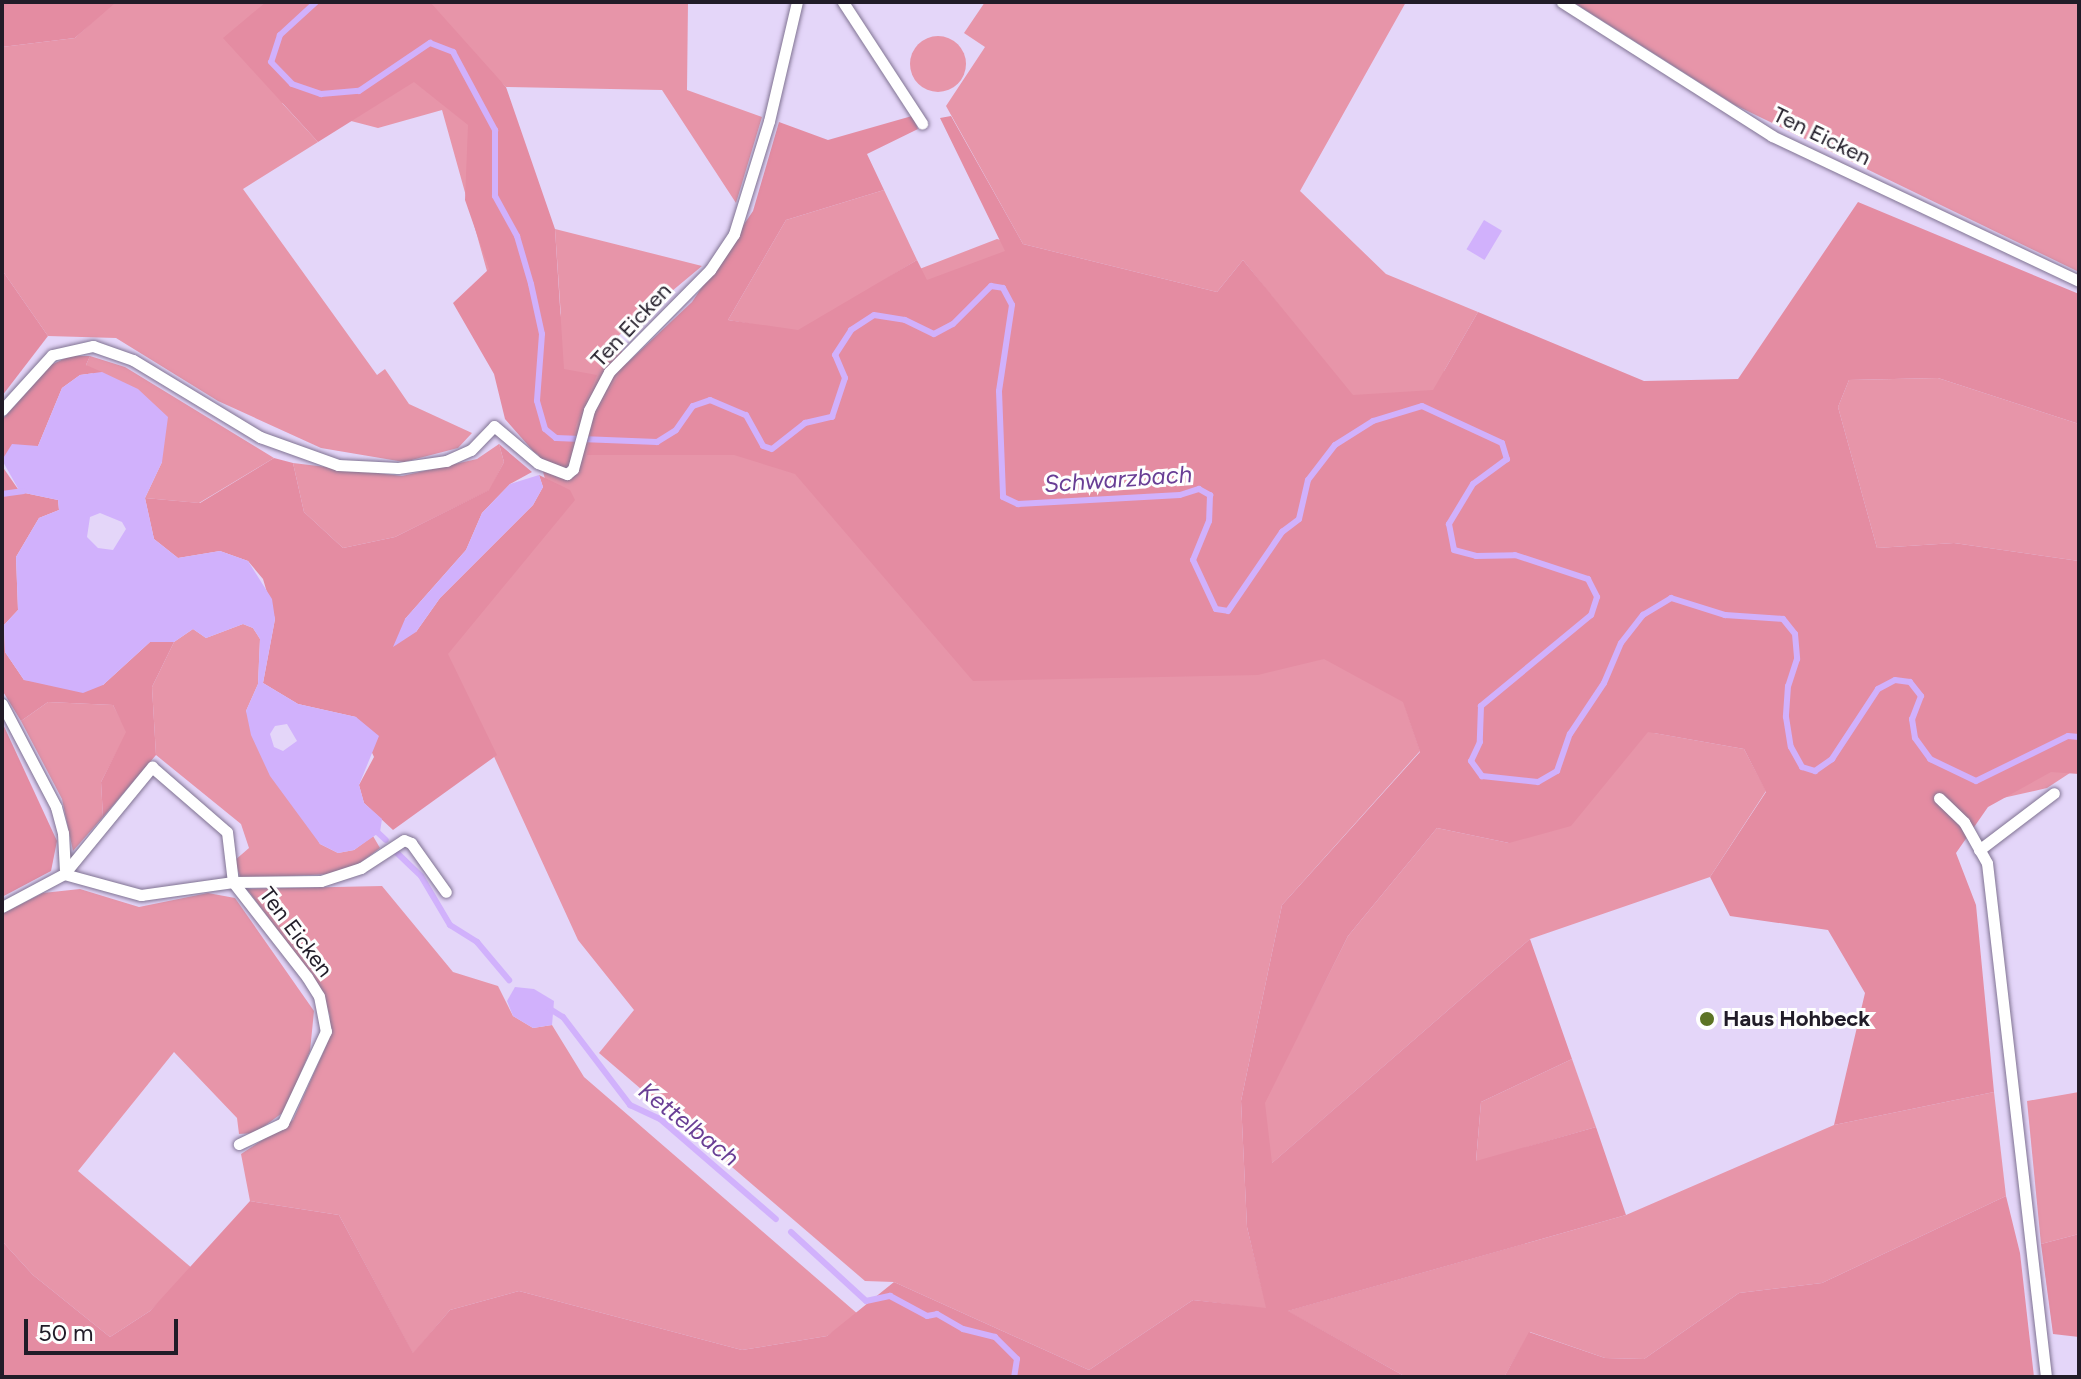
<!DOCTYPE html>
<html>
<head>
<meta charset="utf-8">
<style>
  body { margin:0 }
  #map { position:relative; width:2081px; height:1379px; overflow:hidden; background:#e4d6f9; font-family:Figtree,sans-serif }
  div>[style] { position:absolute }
  .green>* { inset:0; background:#e795a9 }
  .round { border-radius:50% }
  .forest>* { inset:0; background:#e48ca2 }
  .water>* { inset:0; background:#d1b1fc; transform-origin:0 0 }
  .stream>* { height:6px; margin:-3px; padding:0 3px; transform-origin:3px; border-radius:3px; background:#d1b1fc }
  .roads { filter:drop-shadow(0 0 2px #807392) drop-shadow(0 0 2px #807392) }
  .lane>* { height:11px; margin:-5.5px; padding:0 5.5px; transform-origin:5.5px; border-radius:5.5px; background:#fff }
  .dots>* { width:22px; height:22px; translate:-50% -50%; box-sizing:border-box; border:4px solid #fefefe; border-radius:50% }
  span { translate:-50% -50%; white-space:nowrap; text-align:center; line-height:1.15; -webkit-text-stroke:6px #fefefe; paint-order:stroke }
  .street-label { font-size:22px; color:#211c28 }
  .poi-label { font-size:22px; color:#211c28; font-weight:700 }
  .left { translate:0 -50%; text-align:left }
  .water-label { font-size:24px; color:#693e95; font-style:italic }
  .frame { position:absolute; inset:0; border:4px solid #211c28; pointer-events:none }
  .scale { position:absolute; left:24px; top:1319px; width:154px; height:36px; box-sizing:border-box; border:4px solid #211c28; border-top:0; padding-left:10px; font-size:24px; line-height:28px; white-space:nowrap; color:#211c28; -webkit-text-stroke:6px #fefefe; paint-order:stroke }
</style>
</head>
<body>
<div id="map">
  <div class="green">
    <div style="clip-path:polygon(114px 2px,688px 2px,687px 90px,762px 117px,736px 203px,662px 90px,506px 87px,502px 83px,561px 317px,555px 229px,702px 266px,605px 347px,620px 347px,633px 379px,769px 327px,728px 320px,786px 220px,884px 190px,917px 260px,873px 287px,997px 239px,1286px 314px,1243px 260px,1217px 292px,1023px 244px,946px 106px,985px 47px,964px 33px,985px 2px,1406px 2px,1300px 191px,1386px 274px,1478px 312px,1444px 371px,2079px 767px,2047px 788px,1967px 806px,1751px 730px,1654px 733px,1744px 749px,1766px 791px,1710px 877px,1530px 939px,1271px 1164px,1264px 1103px,1348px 936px,1437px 828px,1509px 843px,1405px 706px,1420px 751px,1282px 905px,1241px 1101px,1247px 1227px,1267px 1309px,1193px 1300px,1089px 1370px,894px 1282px,865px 1281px,599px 1053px,634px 1010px,578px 940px,447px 654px,502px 584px,552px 504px,442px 110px,378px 128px,282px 103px,318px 142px,243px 189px,377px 375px,385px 369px,409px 404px,472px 433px,458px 448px,404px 462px,321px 448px,218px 401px,116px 338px,48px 336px,2px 270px,2px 47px,75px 38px)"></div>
    <div style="clip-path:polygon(1573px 2px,2079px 2px,2079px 272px,1735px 105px)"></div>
    <div class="round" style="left:910px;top:36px;width:56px;height:56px"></div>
    <div style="clip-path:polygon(90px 356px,125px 367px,274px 458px,199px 503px,145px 498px,162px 462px,86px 365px)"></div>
    <div style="clip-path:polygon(1938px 378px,2079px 424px,2079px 561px,1954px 543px,1877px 548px,1838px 407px,1849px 380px)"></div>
    <div style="clip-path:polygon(499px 444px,504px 462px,490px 490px,395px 537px,343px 548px,304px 512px,293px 463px,402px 476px,477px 459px)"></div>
    <div style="clip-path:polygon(243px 624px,253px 628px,260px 639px,258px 684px,246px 711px,320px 844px,338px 853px,354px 850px,373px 836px,380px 848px,360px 863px,332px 874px,241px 878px,234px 861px,249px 848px,241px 824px,156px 755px,152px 687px,174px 642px,193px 629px,206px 638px)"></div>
    <div style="clip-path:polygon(48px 702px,113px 705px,127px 732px,101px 782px,103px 817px,73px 851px,62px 799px,21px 721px)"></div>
    <div style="clip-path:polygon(382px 886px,453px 972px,498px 986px,513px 1016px,533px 1028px,552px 1025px,584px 1077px,859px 1315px,827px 1336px,742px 1350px,519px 1291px,450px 1310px,413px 1354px,339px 1215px,250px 1201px,241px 1154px,293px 1120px,327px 1044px,330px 1016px,320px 987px,247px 889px)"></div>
    <div style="clip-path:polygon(80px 889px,139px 907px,208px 893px,235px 898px,314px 1011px,310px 1051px,285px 1111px,255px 1133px,239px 1134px,237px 1118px,174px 1052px,78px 1171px,193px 1269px,150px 1311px,110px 1337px,33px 1275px,2px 1241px,2px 914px,43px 893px)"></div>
    <div style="clip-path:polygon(1572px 1059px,1596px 1127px,1476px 1162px,1481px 1102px)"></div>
    <div style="clip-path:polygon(1994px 1092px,2006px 1196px,1822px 1283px,1739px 1293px,1644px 1359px,1605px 1358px,1530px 1332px,1504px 1377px,1406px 1377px,1287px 1311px,1626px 1215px,1834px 1125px)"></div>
    <div style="clip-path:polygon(2079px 1092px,2079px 1234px,2041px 1244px,2027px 1101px)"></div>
  </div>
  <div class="forest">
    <div style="clip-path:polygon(2px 2px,114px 2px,115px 3px,75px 38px,2px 47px)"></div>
    <div style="clip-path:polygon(266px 2px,430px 2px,506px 87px,555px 229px,564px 369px,597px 375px,576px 425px,569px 465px,558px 468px,534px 452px,505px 419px,494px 374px,453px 303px,489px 269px,465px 200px,468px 125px,414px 82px,318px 142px,223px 38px)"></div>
    <div style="clip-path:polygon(912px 116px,918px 129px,867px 154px,884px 190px,786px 220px,728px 320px,798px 330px,917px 260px,927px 280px,1005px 251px,940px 118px,951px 116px,1023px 244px,1217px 292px,1243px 260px,1353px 395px,1433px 390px,1478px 312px,1644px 381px,1738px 379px,1858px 202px,2079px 294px,2079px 424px,1938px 378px,1849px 380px,1838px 407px,1877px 548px,1954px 543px,2079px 561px,2079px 774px,2051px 772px,1988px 807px,1956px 853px,1976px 905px,1994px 1092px,1834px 1125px,1865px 993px,1828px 930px,1730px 916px,1710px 877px,1766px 792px,1744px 749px,1648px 732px,1571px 826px,1509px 843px,1437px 828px,1348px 936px,1265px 1103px,1272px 1163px,1530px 939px,1572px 1059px,1481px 1102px,1476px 1161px,1596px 1127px,1626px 1215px,1288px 1311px,1406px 1377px,2px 1377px,2px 1241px,33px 1275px,110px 1337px,150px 1311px,250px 1201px,339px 1215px,413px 1353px,450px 1310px,519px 1291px,742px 1350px,827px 1336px,894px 1282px,1089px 1370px,1193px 1300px,1266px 1308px,1247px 1227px,1241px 1101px,1282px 905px,1420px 752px,1403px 702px,1324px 659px,1258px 675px,973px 681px,795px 474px,734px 455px,587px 455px,594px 416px,624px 366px,692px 302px,753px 211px,779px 122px,828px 140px)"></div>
    <div style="clip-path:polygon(2px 270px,48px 336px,2px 396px)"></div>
    <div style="clip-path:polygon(70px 356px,90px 356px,86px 365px,102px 372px,80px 375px,62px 388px,38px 446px,2px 460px,2px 420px,51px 365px)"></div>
    <div style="clip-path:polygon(499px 444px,532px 472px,510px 484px,482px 513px,466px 550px,405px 619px,416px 632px,440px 598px,533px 505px,543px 487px,539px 475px,570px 490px,575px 500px,448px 654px,497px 755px,393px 830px,364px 803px,359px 785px,374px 757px,356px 717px,298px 704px,263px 683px,275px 619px,263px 579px,248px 561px,220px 551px,178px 558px,154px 539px,145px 498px,200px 503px,274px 458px,293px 463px,304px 512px,343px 548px,395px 537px,489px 490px,504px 462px)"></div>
    <div style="clip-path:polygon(2px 466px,20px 492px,58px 500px,59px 510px,39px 518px,16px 557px,18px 610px,4px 625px,5px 652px,24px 680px,103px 685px,150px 642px,174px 642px,152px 687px,156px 755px,103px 817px,101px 782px,126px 732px,113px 705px,48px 702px,21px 721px,2px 690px)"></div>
    <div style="clip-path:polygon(2px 722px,57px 841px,51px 871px,2px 897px)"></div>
    <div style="clip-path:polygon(2006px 1196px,2020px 1253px,2034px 1377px,1504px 1377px,1529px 1332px,1605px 1358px,1644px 1359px,1739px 1293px,1822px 1283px)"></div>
    <div style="clip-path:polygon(2079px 1234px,2079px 1337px,2053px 1334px,2041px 1244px)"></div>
  </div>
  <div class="water">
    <div style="left:1484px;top:220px;width:21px;height:34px;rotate:31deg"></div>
    <div style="clip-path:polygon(evenodd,102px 372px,138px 389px,168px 417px,162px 462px,145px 498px,154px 539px,178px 558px,220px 551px,248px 561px,272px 599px,275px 619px,263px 683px,298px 704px,356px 717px,379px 736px,359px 785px,364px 803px,382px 819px,380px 832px,354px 850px,338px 853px,320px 844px,270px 776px,251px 735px,246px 711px,258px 684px,260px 639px,253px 628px,243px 624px,206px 638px,193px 629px,174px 642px,150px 642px,103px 685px,83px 693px,24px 680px,5px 652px,4px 625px,18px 610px,16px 557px,39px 518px,59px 510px,58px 500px,20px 492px,2px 460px,12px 444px,38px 446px,62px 388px,80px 375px,102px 372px,100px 513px,122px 522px,126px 529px,113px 550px,98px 548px,87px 537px,90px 517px,100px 513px,102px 372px,287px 724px,297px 741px,283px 751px,274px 747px,270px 734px,275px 726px,287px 724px)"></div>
    <div style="clip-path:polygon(539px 475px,543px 487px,533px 505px,440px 598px,416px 632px,393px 647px,405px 619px,466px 550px,482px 513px,510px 484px)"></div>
    <div style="clip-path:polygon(515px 987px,534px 989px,554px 1001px,552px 1025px,533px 1028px,513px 1016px,507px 1001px)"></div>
  </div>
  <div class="stream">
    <div style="left:316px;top:2px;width:49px;rotate:137.5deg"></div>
    <div style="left:280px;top:35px;width:28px;rotate:108deg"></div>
    <div style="left:271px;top:62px;width:30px;rotate:46deg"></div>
    <div style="left:292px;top:84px;width:31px;rotate:19deg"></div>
    <div style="left:321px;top:94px;width:38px;rotate:-5deg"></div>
    <div style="left:359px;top:91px;width:86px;rotate:-34.1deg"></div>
    <div style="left:430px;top:43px;width:25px;rotate:21deg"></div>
    <div style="left:453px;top:52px;width:89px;rotate:61.7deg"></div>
    <div style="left:495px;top:130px;width:66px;rotate:90deg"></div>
    <div style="left:495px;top:196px;width:46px;rotate:61.2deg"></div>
    <div style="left:517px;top:236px;width:50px;rotate:73.7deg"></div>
    <div style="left:531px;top:284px;width:51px;rotate:77.6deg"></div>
    <div style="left:542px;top:334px;width:67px;rotate:94.3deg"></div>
    <div style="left:537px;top:401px;width:29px;rotate:74deg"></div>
    <div style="left:545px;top:429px;width:14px;rotate:39deg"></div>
    <div style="left:556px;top:438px;width:101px;rotate:2.3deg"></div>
    <div style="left:657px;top:442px;width:22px;rotate:-32deg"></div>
    <div style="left:676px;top:430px;width:29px;rotate:-55deg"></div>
    <div style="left:693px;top:406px;width:18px;rotate:-19deg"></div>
    <div style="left:710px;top:400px;width:39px;rotate:23deg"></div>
    <div style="left:746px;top:415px;width:35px;rotate:61deg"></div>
    <div style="left:763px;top:446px;width:9px;rotate:18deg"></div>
    <div style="left:772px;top:449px;width:42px;rotate:-38.2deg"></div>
    <div style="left:805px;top:423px;width:28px;rotate:-13deg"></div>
    <div style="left:832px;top:417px;width:41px;rotate:-71.6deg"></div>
    <div style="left:845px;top:378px;width:25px;rotate:-113deg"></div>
    <div style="left:835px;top:355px;width:30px;rotate:-57deg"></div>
    <div style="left:851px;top:330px;width:27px;rotate:-33deg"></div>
    <div style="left:874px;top:315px;width:31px;rotate:9deg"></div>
    <div style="left:905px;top:320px;width:32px;rotate:26deg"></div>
    <div style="left:934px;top:334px;width:21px;rotate:-28deg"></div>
    <div style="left:953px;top:324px;width:54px;rotate:-45deg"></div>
    <div style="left:991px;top:286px;width:12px;rotate:9deg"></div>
    <div style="left:1003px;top:288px;width:19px;rotate:62deg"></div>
    <div style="left:1012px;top:305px;width:87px;rotate:98.6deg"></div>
    <div style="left:999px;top:391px;width:106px;rotate:87.8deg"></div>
    <div style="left:1003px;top:497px;width:17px;rotate:25deg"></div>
    <div style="left:1018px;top:504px;width:162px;rotate:-3.2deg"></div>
    <div style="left:1180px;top:495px;width:20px;rotate:-18deg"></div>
    <div style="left:1199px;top:489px;width:13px;rotate:29deg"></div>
    <div style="left:1210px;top:495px;width:26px;rotate:92deg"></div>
    <div style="left:1209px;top:521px;width:42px;rotate:112.3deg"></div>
    <div style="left:1193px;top:560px;width:54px;rotate:64.9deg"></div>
    <div style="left:1216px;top:609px;width:12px;rotate:9deg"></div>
    <div style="left:1228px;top:611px;width:96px;rotate:-55.6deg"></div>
    <div style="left:1282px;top:532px;width:21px;rotate:-37deg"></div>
    <div style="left:1299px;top:519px;width:40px;rotate:-77deg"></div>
    <div style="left:1308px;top:480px;width:44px;rotate:-52.4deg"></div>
    <div style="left:1335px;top:445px;width:45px;rotate:-32.3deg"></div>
    <div style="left:1373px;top:421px;width:51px;rotate:-17deg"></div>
    <div style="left:1422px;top:406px;width:88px;rotate:24.8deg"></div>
    <div style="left:1502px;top:443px;width:17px;rotate:73deg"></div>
    <div style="left:1507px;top:459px;width:42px;rotate:143.7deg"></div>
    <div style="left:1473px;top:484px;width:47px;rotate:121deg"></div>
    <div style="left:1449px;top:524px;width:26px;rotate:79deg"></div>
    <div style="left:1454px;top:550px;width:23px;rotate:15deg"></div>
    <div style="left:1476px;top:556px;width:39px;rotate:-1deg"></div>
    <div style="left:1515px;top:555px;width:77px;rotate:18.2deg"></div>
    <div style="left:1588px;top:579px;width:20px;rotate:63deg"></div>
    <div style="left:1597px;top:597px;width:19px;rotate:108deg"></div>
    <div style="left:1591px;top:615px;width:143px;rotate:140.4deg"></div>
    <div style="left:1481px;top:706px;width:36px;rotate:92deg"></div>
    <div style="left:1480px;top:742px;width:21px;rotate:115deg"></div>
    <div style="left:1471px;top:761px;width:19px;rotate:54deg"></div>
    <div style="left:1482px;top:776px;width:56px;rotate:6.1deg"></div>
    <div style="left:1538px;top:782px;width:22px;rotate:-30deg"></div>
    <div style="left:1557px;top:771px;width:39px;rotate:-71deg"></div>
    <div style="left:1570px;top:734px;width:61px;rotate:-56.3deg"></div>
    <div style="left:1604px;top:683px;width:43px;rotate:-67deg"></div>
    <div style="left:1621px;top:643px;width:36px;rotate:-52deg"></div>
    <div style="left:1643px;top:615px;width:33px;rotate:-31deg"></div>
    <div style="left:1671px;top:598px;width:57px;rotate:17.5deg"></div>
    <div style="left:1725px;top:615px;width:58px;rotate:3.9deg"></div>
    <div style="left:1783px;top:619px;width:19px;rotate:51deg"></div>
    <div style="left:1795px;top:634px;width:25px;rotate:85deg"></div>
    <div style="left:1797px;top:659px;width:28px;rotate:108deg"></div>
    <div style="left:1788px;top:686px;width:31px;rotate:94deg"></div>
    <div style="left:1786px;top:717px;width:30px;rotate:81deg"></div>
    <div style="left:1791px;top:747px;width:23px;rotate:61deg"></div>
    <div style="left:1802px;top:767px;width:14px;rotate:17deg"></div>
    <div style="left:1815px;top:771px;width:21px;rotate:-35deg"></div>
    <div style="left:1832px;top:759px;width:84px;rotate:-56.7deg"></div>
    <div style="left:1878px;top:689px;width:19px;rotate:-28deg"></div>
    <div style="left:1895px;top:680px;width:15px;rotate:8deg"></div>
    <div style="left:1910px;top:682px;width:18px;rotate:52deg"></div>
    <div style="left:1921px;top:696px;width:25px;rotate:111deg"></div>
    <div style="left:1912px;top:719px;width:19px;rotate:81deg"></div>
    <div style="left:1915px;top:738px;width:26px;rotate:54deg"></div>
    <div style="left:1930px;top:759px;width:51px;rotate:25.6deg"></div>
    <div style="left:1976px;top:781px;width:102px;rotate:-26.1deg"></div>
    <div style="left:2068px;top:736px;width:11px;rotate:5deg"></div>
    <div style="left:2px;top:494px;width:22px;rotate:-8deg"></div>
    <div style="left:374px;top:829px;width:16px;rotate:43deg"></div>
    <div style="left:394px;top:850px;width:37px;rotate:44deg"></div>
    <div style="left:421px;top:876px;width:57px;rotate:59.4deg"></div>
    <div style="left:450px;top:925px;width:32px;rotate:32deg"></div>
    <div style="left:477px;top:942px;width:50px;rotate:49.9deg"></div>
    <div style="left:550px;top:1009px;width:15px;rotate:32deg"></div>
    <div style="left:563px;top:1017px;width:111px;rotate:52.7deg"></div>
    <div style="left:630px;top:1105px;width:33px;rotate:25deg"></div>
    <div style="left:660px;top:1119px;width:153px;rotate:40.8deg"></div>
    <div style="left:791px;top:1232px;width:102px;rotate:42.6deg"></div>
    <div style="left:866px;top:1301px;width:25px;rotate:-12deg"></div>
    <div style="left:890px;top:1296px;width:42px;rotate:28.4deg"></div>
    <div style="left:927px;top:1316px;width:10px;rotate:-11deg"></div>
    <div style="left:937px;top:1314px;width:30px;rotate:30deg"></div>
    <div style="left:963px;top:1329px;width:33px;rotate:14deg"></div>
    <div style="left:995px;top:1337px;width:31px;rotate:45deg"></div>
    <div style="left:1017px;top:1359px;width:18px;rotate:99deg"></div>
  </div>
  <div class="roads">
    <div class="lane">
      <div style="left:843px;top:2px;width:145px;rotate:56.9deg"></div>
      <div style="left:1562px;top:2px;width:249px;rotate:32.5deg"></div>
      <div style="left:1772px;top:136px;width:340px;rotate:25.3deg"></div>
      <div style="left:2px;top:410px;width:74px;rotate:-47.7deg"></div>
      <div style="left:52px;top:355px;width:42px;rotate:-12.4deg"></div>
      <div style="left:93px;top:346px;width:42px;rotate:19.3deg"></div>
      <div style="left:133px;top:360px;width:149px;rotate:31.2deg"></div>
      <div style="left:260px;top:437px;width:83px;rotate:19.7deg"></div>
      <div style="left:338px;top:465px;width:60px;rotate:2.9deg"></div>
      <div style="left:398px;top:468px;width:49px;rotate:-8.3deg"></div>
      <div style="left:446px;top:461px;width:27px;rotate:-24deg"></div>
      <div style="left:471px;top:450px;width:33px;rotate:-46deg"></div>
      <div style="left:494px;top:426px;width:57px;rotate:40.1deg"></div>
      <div style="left:538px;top:463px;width:31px;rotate:21deg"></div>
      <div style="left:567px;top:474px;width:8px;rotate:-40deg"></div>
      <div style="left:573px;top:469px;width:61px;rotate:-74.8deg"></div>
      <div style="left:589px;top:410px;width:43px;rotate:-62.2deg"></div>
      <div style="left:609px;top:372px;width:144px;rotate:-45.3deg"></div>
      <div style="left:710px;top:270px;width:43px;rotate:-56.3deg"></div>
      <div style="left:734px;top:234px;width:118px;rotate:-72.8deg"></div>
      <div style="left:769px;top:121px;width:122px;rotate:-76.8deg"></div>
      <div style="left:2px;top:704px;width:116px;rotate:62.3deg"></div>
      <div style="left:56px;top:807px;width:27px;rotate:75deg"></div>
      <div style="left:63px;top:833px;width:36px;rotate:87deg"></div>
      <div style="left:1939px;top:798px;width:35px;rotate:44deg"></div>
      <div style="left:1964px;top:822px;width:47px;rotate:60.7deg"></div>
      <div style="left:1987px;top:863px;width:517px;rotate:83.45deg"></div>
      <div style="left:1979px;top:850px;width:94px;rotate:-37.2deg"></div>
      <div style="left:64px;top:874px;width:139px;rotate:-50.6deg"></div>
      <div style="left:152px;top:767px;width:99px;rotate:40.9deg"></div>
      <div style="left:227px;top:832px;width:50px;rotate:83.2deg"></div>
      <div style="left:233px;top:882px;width:88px;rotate:-0.7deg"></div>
      <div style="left:321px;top:881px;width:42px;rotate:-18deg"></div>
      <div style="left:361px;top:868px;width:51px;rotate:-33.1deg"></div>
      <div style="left:404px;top:840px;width:8px;rotate:23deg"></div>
      <div style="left:411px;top:843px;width:60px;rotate:54.5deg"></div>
      <div style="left:2px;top:907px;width:70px;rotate:-28deg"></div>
      <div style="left:64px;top:874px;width:80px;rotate:15.3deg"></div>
      <div style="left:141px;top:895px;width:93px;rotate:-8deg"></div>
      <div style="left:233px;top:882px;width:120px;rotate:52.1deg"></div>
      <div style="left:307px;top:977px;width:22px;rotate:58deg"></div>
      <div style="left:319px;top:996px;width:36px;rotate:79deg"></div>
      <div style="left:326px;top:1031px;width:102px;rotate:115.1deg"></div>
      <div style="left:283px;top:1123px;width:49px;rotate:154.5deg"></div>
    </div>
  </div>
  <div class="dots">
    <div style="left:1707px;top:1019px;background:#5c7324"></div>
  </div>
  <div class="street-label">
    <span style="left:1822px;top:136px;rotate:26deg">Ten Eicken</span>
    <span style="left:631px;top:325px;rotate:-47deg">Ten Eicken</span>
    <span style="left:296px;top:932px;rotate:53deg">Ten Eicken</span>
  </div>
  <div class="poi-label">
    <span class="left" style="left:1723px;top:1019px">Haus Hohbeck</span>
  </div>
  <div class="water-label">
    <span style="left:1118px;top:479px;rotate:-4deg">Schwarzbach</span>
    <span style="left:689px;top:1124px;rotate:38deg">Kettelbach</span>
  </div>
  <div class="frame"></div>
  <div class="scale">50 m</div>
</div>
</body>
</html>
